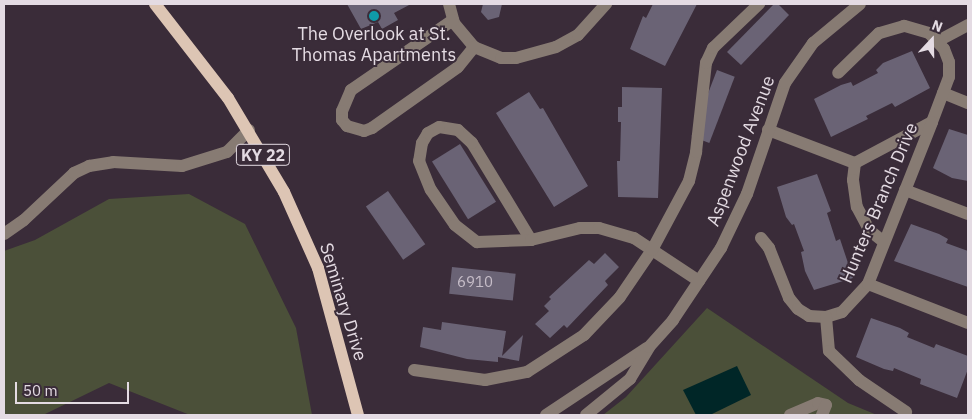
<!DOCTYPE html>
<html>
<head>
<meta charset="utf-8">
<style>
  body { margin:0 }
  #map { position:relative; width:972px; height:419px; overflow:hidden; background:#3a2c39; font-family:"IBM Plex Sans",sans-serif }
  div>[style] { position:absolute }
  .green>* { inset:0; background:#4b5039 }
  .water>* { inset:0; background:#002627 }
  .building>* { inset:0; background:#6a6375; transform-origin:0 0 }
  .minor>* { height:12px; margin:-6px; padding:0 6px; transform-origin:6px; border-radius:6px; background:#877b73 }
  .major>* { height:12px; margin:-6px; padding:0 6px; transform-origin:6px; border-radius:6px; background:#ddc5b4 }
  .dots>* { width:14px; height:14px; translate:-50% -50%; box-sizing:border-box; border:2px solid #3a2c39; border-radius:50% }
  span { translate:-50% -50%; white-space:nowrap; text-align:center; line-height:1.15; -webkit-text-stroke:4px #3a2c39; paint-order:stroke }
  .number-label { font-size:15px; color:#c6bdc8 }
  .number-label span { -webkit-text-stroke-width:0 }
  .shield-label span { padding:1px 4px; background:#3a2c39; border:1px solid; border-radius:4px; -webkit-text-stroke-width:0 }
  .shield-label { font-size:16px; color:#e4dbe3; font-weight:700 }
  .poi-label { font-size:18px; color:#e4dbe3 }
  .street-label { font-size:18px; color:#e4dbe3 }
  .frame { position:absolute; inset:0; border:5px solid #e4dbe3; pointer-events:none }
  .north { position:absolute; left:907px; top:15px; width:50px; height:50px; -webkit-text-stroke:4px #3a2c39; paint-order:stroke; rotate:21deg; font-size:14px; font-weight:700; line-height:20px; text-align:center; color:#e4dbe3 }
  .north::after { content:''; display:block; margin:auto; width:18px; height:22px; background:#e4dbe3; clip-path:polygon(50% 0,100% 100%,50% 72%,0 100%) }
  .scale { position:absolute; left:15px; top:382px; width:114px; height:22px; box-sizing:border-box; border:2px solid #e4dbe3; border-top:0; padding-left:6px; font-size:15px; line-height:18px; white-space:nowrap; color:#e4dbe3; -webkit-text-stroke:4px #3a2c39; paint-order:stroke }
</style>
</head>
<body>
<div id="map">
  <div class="green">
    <div style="clip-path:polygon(189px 194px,245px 224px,296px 328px,312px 415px,190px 415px,109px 383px,43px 415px,4px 415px,4px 251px,35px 240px,109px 199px)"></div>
    <div style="clip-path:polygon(707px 308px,848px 403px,877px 415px,603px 415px,626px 397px)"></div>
  </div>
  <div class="water">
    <div style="clip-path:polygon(737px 366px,751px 395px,710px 415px,696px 415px,683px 390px)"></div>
  </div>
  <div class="building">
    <div style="clip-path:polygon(347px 4px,411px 4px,394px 13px,398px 20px,382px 29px,378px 22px,361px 29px)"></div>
    <div style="clip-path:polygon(483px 4px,502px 4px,499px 17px,488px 20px,481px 12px)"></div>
    <div style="clip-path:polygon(653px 4px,697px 4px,665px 66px,630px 49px,643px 16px,646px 18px)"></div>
    <div style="clip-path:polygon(774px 4px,778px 4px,789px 15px,741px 65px,727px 52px)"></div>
    <div style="clip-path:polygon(912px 51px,930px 88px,895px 107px,892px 103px,866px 116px,868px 119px,831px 137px,814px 99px,841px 85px,851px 82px,853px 86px,878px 73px,876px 70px,883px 63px)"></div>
    <div style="left:717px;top:70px;width:19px;height:71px;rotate:21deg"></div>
    <div style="clip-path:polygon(622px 87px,662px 88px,658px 198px,618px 197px,617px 161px,620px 161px,621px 122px,618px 122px,618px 107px,622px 107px)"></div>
    <div style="clip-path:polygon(529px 92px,540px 109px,543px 108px,588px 186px,554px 207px,496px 113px)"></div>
    <div style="clip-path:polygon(949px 129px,968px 135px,968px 181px,952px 178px,933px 168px)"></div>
    <div style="left:460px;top:144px;width:68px;height:33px;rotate:58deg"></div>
    <div style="clip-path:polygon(817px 174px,831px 211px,827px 213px,836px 241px,840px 239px,853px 278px,814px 290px,805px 271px,801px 252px,804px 251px,794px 224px,792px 225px,786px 217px,777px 187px)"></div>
    <div style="left:388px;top:191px;width:65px;height:27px;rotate:55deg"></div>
    <div style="clip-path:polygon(911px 224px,939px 234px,948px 239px,946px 243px,968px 251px,968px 287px,894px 261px)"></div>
    <div style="clip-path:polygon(605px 253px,619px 267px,605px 281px,608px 285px,567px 328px,564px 325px,550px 338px,535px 324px,549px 311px,544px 306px,551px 299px,549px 297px,589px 260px,594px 264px)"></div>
    <div style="left:452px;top:267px;width:64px;height:27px;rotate:6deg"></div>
    <div style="clip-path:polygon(871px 318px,900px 328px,909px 333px,907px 337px,934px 348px,936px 344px,968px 356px,968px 369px,957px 398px,920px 384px,921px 379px,894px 368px,893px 371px,884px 369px,856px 357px)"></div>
    <div style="clip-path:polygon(442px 322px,506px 331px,502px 356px,523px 335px,519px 361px,498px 357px,498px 362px,467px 359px,420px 347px,423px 327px,441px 330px)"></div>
  </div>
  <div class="minor">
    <div style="left:449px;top:4px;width:20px;rotate:75deg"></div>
    <div style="left:454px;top:23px;width:31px;rotate:50deg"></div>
    <div style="left:474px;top:47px;width:29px;rotate:22deg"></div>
    <div style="left:501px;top:58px;width:15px"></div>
    <div style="left:516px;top:58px;width:41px;rotate:-15.4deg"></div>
    <div style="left:556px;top:47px;width:25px;rotate:-29deg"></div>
    <div style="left:578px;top:35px;width:42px;rotate:-47.9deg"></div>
    <div style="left:453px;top:20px;width:124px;rotate:145.5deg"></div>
    <div style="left:351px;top:90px;width:23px;rotate:113deg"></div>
    <div style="left:342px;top:111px;width:9px;rotate:90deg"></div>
    <div style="left:342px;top:120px;width:8px;rotate:50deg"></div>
    <div style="left:347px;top:126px;width:18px;rotate:16deg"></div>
    <div style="left:364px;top:131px;width:9px;rotate:-21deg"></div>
    <div style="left:372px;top:128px;width:105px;rotate:-35.3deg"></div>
    <div style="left:458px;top:67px;width:26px;rotate:-51deg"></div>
    <div style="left:938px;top:41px;width:34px;rotate:-28deg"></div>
    <div style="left:943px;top:93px;width:27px;rotate:22deg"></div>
    <div style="left:768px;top:130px;width:93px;rotate:20.8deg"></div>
    <div style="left:855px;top:163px;width:87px;rotate:-28deg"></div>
    <div style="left:932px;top:122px;width:48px;rotate:-69.3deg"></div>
    <div style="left:949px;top:77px;width:15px;rotate:-90deg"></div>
    <div style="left:949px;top:62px;width:14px;rotate:-111deg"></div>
    <div style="left:944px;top:49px;width:22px;rotate:-133deg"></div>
    <div style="left:929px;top:33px;width:26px;rotate:-164deg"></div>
    <div style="left:904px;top:26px;width:26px;rotate:164deg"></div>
    <div style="left:879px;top:33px;width:57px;rotate:135.7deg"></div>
    <div style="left:855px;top:163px;width:17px;rotate:97deg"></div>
    <div style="left:853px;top:180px;width:27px;rotate:82deg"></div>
    <div style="left:857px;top:207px;width:26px;rotate:62deg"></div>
    <div style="left:869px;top:230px;width:19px;rotate:39deg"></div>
    <div style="left:905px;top:190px;width:67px;rotate:20.9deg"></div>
    <div style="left:4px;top:234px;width:24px;rotate:-35deg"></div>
    <div style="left:24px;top:220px;width:69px;rotate:-43.2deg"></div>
    <div style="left:74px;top:173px;width:17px;rotate:-25deg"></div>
    <div style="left:89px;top:166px;width:24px;rotate:-9deg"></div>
    <div style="left:113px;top:162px;width:69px;rotate:3.3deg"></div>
    <div style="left:182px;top:166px;width:47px;rotate:-17.3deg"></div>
    <div style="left:227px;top:152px;width:31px;rotate:-45deg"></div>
    <div style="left:761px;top:238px;width:13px;rotate:51deg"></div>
    <div style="left:769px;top:248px;width:54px;rotate:68.2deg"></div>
    <div style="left:789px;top:298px;width:14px;rotate:51deg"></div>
    <div style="left:798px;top:309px;width:13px;rotate:32deg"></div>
    <div style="left:809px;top:316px;width:17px;rotate:3deg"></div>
    <div style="left:826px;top:317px;width:17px;rotate:-17deg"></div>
    <div style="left:842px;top:312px;width:38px;rotate:-47deg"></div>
    <div style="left:868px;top:284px;width:174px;rotate:-68.4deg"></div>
    <div style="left:531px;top:240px;width:114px;rotate:-121.3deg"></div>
    <div style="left:472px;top:143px;width:19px;rotate:-137deg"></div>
    <div style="left:458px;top:130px;width:19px;rotate:-171deg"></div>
    <div style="left:439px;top:127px;width:13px;rotate:151deg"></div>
    <div style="left:428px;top:133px;width:12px;rotate:121deg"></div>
    <div style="left:422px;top:143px;width:18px;rotate:99deg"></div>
    <div style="left:419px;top:161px;width:31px;rotate:68deg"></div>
    <div style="left:431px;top:190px;width:42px;rotate:55.6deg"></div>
    <div style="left:455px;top:225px;width:28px;rotate:38deg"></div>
    <div style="left:477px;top:242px;width:54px;rotate:-2.1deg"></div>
    <div style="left:531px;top:240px;width:50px;rotate:-13.8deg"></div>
    <div style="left:580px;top:228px;width:19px"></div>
    <div style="left:599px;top:228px;width:36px;rotate:16deg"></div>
    <div style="left:634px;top:238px;width:78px;rotate:33.5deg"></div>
    <div style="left:868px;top:284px;width:107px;rotate:21.3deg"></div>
    <div style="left:826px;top:317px;width:34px;rotate:85deg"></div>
    <div style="left:829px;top:351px;width:42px;rotate:44deg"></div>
    <div style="left:859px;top:380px;width:57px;rotate:34.2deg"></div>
    <div style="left:414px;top:370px;width:72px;rotate:8deg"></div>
    <div style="left:485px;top:380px;width:43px;rotate:-10.8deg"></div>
    <div style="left:527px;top:372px;width:68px;rotate:-33deg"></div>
    <div style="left:584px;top:335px;width:52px;rotate:-46.5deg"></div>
    <div style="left:620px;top:297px;width:57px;rotate:-55.8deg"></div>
    <div style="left:652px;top:250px;width:78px;rotate:-61.8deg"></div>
    <div style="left:689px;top:181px;width:30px;rotate:-76deg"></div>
    <div style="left:696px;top:152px;width:90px;rotate:-83.6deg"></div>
    <div style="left:706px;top:63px;width:17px;rotate:-65deg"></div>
    <div style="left:713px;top:48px;width:64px;rotate:-43.7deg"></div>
    <div style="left:546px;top:415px;width:121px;rotate:-33.6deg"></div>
    <div style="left:586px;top:415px;width:57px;rotate:-39.3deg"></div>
    <div style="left:630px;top:379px;width:37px;rotate:-59deg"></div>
    <div style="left:649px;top:347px;width:36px;rotate:-48deg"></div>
    <div style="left:673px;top:320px;width:87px;rotate:-56.3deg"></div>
    <div style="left:721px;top:248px;width:60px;rotate:-64.3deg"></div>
    <div style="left:747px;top:194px;width:117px;rotate:-71.1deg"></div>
    <div style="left:785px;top:83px;width:49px;rotate:-55deg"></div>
    <div style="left:813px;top:43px;width:61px;rotate:-39.7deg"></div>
    <div style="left:790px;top:415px;width:30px;rotate:-23deg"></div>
    <div style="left:818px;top:403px;width:8px;rotate:14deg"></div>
    <div style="left:826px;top:405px;width:11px;rotate:112deg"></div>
  </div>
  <div class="major">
    <div style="left:155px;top:4px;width:119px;rotate:52.2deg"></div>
    <div style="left:228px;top:98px;width:109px;rotate:59.2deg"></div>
    <div style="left:284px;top:192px;width:83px;rotate:65.9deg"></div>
    <div style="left:318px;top:268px;width:152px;rotate:74.8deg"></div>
  </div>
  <div class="dots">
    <div style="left:374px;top:16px;background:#0f9aa8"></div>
  </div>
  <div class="number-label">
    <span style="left:475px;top:282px">6910</span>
  </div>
  <div class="shield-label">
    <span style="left:263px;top:155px">KY 22</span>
  </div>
  <div class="poi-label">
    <span style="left:374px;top:45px">The Overlook at St.<br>Thomas Apartments</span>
  </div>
  <div class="street-label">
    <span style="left:741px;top:151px;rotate:-69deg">Aspenwood Avenue</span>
    <span style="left:879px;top:203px;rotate:-67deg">Hunters Branch Drive</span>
    <span style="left:343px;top:302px;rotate:73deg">Seminary Drive</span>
  </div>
  <div class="frame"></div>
  <div class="north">N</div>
  <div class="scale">50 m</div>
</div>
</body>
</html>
